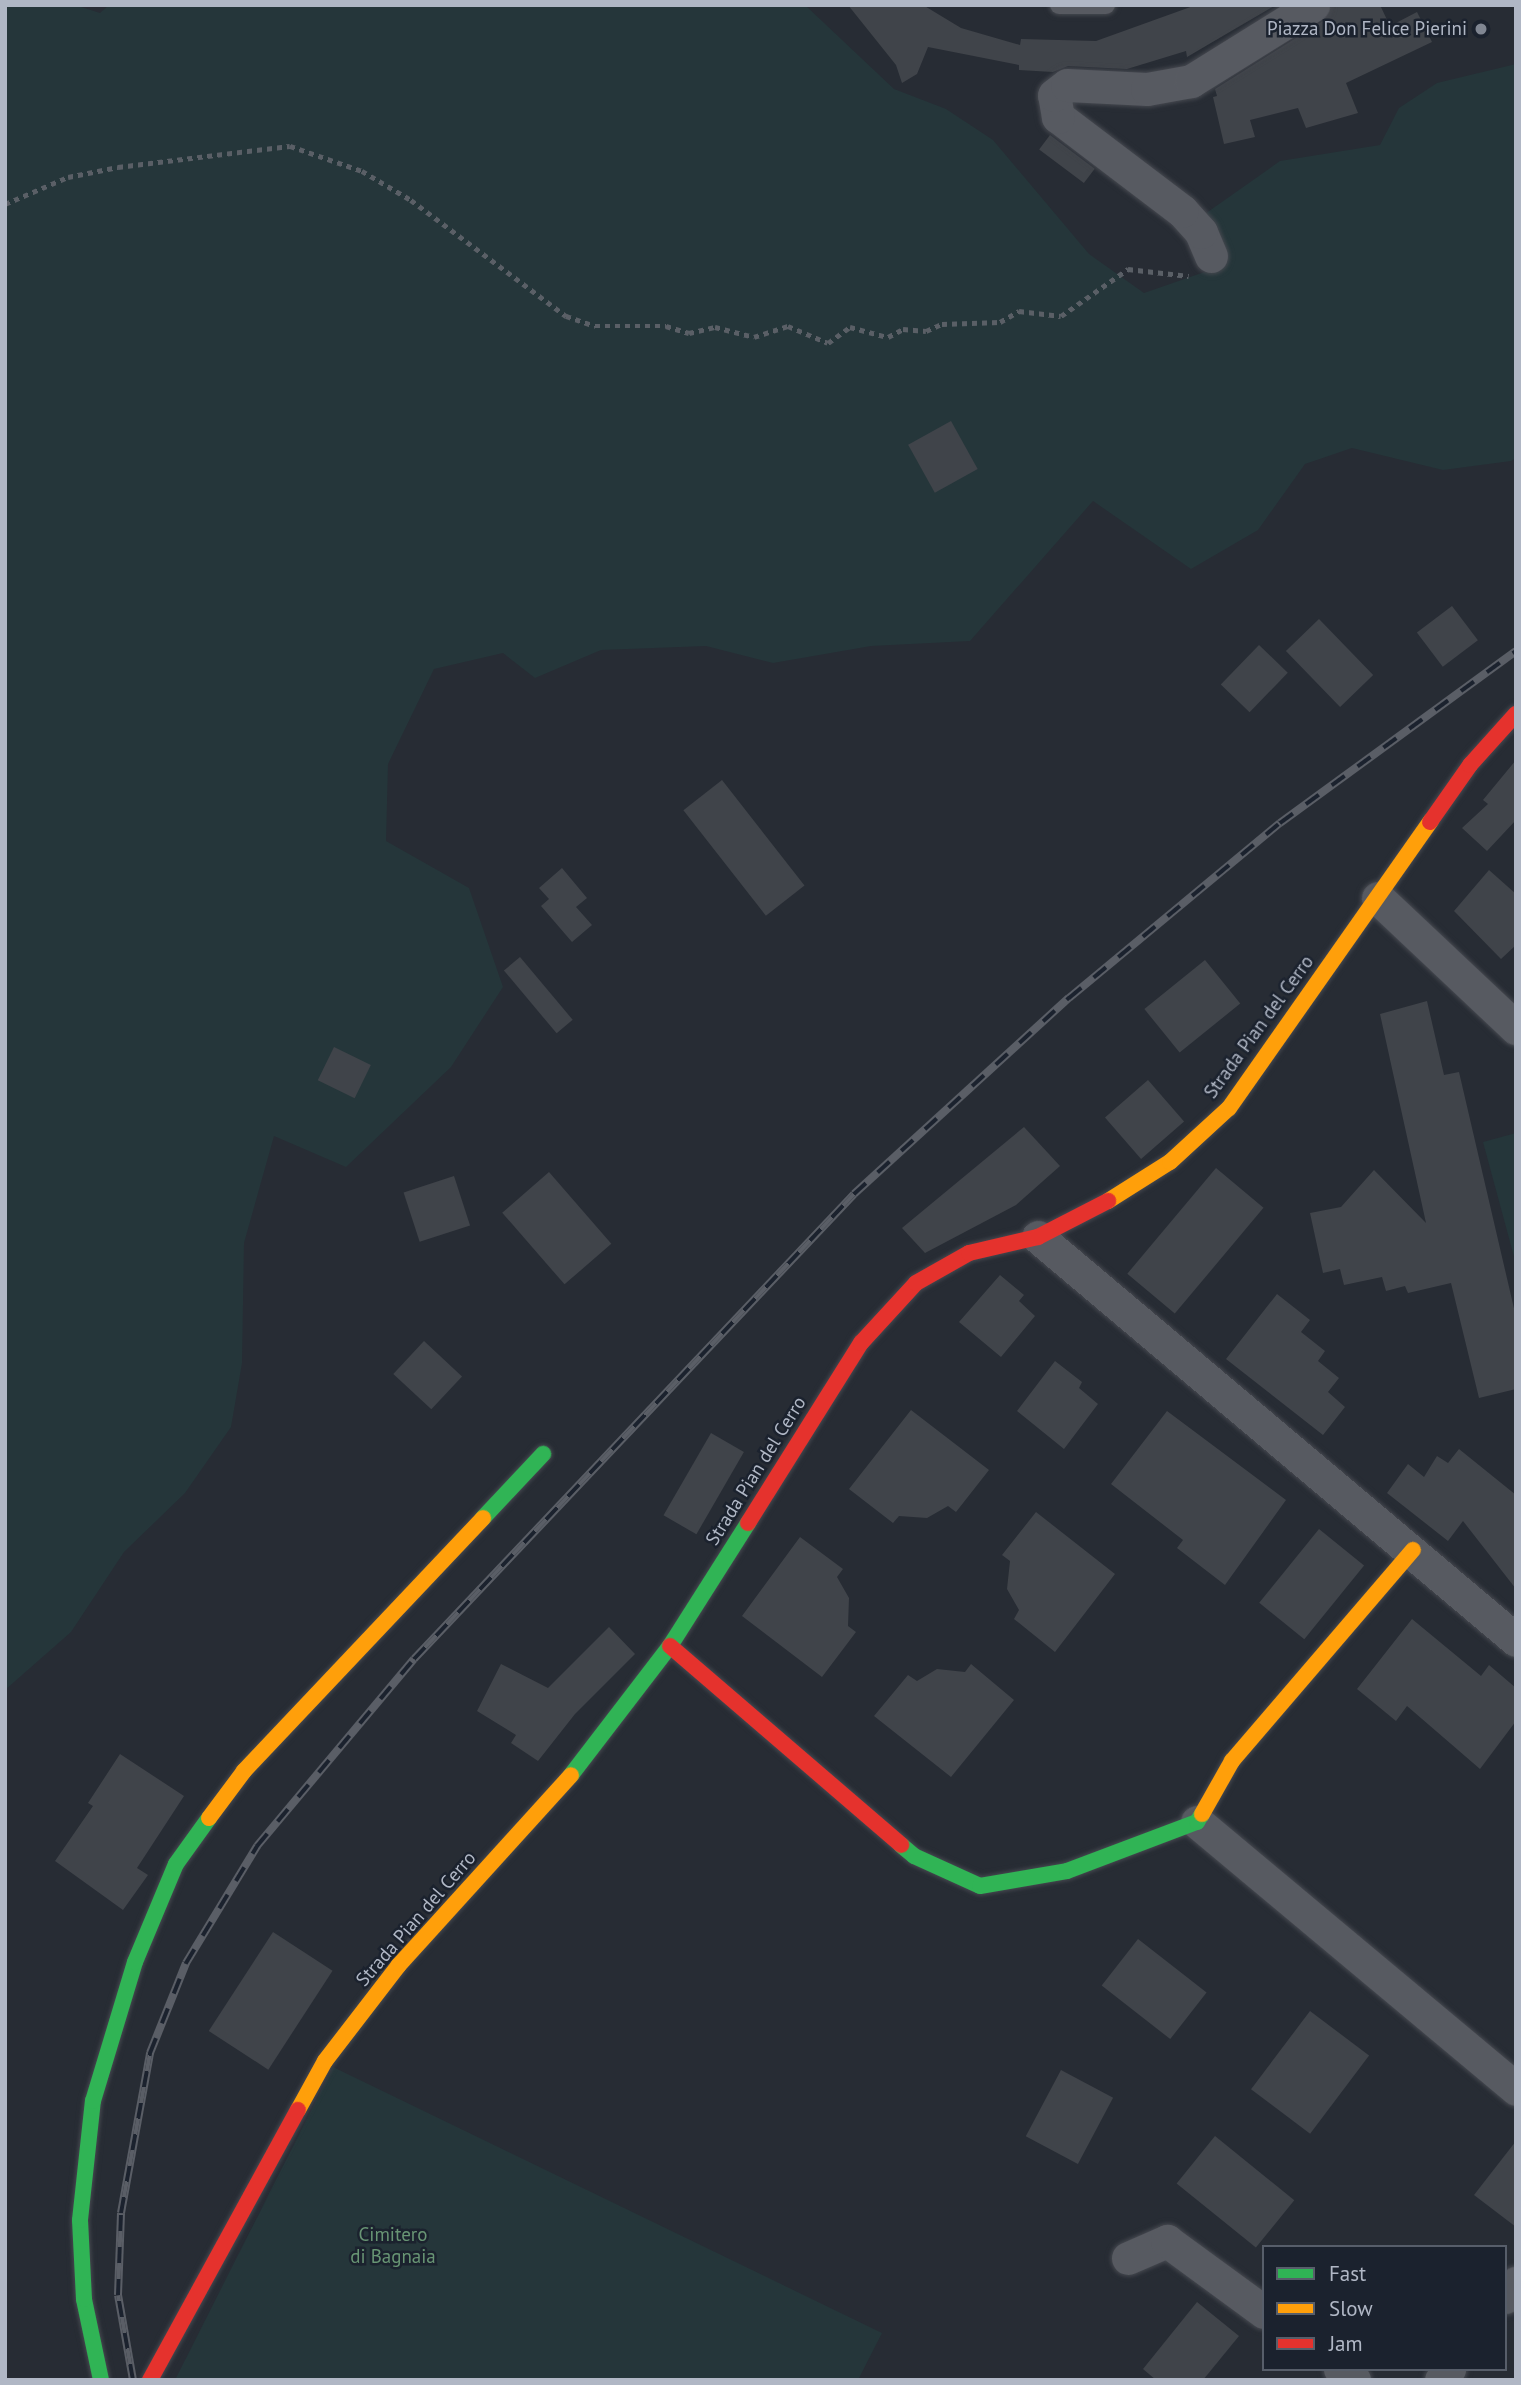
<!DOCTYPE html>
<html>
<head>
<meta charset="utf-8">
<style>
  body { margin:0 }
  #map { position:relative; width:1521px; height:2385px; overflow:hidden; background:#272c34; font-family:"PT Sans",sans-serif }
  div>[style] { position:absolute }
  .green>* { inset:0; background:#25363a }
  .building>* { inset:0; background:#40444a; transform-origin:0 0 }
  .path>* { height:4.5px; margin-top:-2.25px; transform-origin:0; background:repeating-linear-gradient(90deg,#5a5f66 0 5px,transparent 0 10px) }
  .roads { filter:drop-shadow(0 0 2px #45484f) drop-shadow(0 0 2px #45484f) }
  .lane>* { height:18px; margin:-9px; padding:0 9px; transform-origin:9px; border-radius:9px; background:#575a61 }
  .street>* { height:33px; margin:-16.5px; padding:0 16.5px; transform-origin:16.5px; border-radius:16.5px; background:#575a61 }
  .fast>* { height:16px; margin:-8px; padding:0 8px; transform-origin:8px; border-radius:8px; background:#30b455 }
  .slow>* { height:16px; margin:-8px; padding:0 8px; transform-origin:8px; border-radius:8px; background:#ff9f0a }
  .jam>* { height:16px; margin:-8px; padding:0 8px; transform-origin:8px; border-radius:8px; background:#e5322d }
  .rail>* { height:8px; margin-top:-4px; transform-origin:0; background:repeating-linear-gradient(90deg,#1b222e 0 16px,#5a5e66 0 32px); box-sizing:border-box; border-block:2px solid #5a5e66 }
  .dots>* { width:19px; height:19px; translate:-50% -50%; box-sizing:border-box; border:4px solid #1b222e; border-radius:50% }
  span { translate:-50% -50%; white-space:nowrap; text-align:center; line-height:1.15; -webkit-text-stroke:5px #1b222e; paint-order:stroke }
  .poi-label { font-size:19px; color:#b0b7c5 }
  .right { translate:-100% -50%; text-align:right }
  .street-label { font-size:19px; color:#b0b7c5 }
  .park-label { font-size:19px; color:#689574 }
  .frame { position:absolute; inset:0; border:7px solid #b0b7c5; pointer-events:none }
  .legend { position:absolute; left:1262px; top:2245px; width:245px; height:126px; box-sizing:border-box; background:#1b222e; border:2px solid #575e6a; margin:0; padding:9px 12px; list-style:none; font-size:21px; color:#b0b7c5 }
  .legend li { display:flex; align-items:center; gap:14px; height:35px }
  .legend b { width:35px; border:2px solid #575e6a }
</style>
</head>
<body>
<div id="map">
  <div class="green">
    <div style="clip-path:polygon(5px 5px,75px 5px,100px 13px,109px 5px,805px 5px,894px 89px,946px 109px,993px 140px,1089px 254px,1144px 293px,1219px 267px,1202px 216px,1280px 161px,1380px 145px,1399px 108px,1437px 83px,1516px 64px,1516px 458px,1511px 461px,1443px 470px,1352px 448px,1305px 464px,1258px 530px,1191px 569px,1093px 501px,970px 641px,871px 646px,773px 663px,706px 646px,601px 650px,535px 678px,503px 653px,434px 669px,388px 764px,386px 841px,469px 888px,503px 987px,451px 1067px,346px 1167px,274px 1136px,244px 1243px,242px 1363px,231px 1427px,185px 1493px,124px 1552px,71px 1632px,5px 1690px)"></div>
    <div style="clip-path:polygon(1516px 1133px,1516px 1264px,1483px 1142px)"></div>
    <div style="clip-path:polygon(333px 2067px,882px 2333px,858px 2380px,175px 2380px)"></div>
  </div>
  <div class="building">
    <div style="clip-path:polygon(848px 5px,923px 5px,961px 28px,1020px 45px,1021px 39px,1096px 41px,1196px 5px,1276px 5px,1187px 57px,1186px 51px,1127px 69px,1068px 66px,1053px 72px,1019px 70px,1019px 65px,928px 47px,917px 74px,902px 83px,896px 65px)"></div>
    <div style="clip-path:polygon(1332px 5px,1380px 5px,1390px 26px,1417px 12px,1432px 42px,1346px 83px,1358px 113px,1306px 128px,1298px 108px,1250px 120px,1255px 137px,1224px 144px,1213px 97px,1217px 96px,1215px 89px,1323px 21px)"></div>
    <div style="left:1050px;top:135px;width:56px;height:18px;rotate:37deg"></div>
    <div style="left:951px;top:421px;width:55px;height:49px;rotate:61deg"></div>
    <div style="left:1452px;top:606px;width:43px;height:44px;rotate:53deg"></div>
    <div style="left:1319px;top:619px;width:78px;height:46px;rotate:46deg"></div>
    <div style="left:1259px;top:645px;width:40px;height:55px;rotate:44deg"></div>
    <div style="clip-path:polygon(1516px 760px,1516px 820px,1487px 851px,1462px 828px,1488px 804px,1483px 800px)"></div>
    <div style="left:722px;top:780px;width:134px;height:49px;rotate:52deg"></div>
    <div style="clip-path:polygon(562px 868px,587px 898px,576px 907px,592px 925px,572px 942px,541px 906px,549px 899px,539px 888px)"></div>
    <div style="clip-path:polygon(1489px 870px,1516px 894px,1516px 945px,1501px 959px,1454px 911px)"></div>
    <div style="left:520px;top:957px;width:82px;height:21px;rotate:50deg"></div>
    <div style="left:1205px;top:960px;width:56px;height:78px;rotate:51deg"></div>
    <div style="clip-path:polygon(1427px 1001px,1444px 1075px,1459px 1072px,1516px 1317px,1516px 1389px,1479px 1398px,1451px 1283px,1408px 1293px,1405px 1286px,1386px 1291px,1382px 1277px,1344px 1285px,1340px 1269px,1323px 1273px,1310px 1213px,1341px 1207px,1374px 1170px,1426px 1223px,1380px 1014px)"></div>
    <div style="left:334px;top:1047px;width:41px;height:37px;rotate:26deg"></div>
    <div style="left:1148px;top:1080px;width:55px;height:57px;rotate:49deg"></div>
    <div style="clip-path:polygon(1024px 1127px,1060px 1166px,1016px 1205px,925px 1253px,902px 1228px)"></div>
    <div style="left:1216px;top:1168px;width:62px;height:138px;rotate:40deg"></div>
    <div style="left:549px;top:1172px;width:95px;height:62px;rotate:49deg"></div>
    <div style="left:454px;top:1176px;width:52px;height:53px;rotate:72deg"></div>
    <div style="clip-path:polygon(1000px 1275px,1024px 1295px,1019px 1301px,1035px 1316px,1001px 1357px,959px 1322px)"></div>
    <div style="clip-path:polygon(1277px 1294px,1310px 1320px,1301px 1332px,1325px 1351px,1318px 1361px,1339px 1378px,1328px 1392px,1345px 1407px,1323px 1435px,1226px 1359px)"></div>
    <div style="left:424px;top:1341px;width:52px;height:45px;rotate:43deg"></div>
    <div style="clip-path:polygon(1055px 1361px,1082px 1382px,1079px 1388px,1098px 1404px,1064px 1449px,1017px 1411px)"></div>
    <div style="clip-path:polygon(911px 1410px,989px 1470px,956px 1512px,948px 1506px,927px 1518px,899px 1516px,893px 1523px,849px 1489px)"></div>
    <div style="clip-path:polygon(1167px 1411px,1286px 1500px,1225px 1585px,1177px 1548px,1183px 1540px,1111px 1484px)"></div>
    <div style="left:711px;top:1433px;width:38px;height:95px;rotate:30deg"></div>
    <div style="clip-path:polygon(1459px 1449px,1516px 1495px,1516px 1589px,1463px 1521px,1448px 1541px,1387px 1493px,1408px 1464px,1424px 1477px,1437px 1456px,1448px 1463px)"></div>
    <div style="clip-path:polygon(1036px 1512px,1115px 1574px,1055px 1652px,1014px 1619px,1019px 1610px,1007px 1589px,1010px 1561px,1002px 1555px)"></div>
    <div style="left:1319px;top:1529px;width:58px;height:95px;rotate:39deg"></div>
    <div style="clip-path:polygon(800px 1537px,843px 1569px,837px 1577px,849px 1598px,848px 1626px,856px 1632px,822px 1677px,742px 1616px)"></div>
    <div style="clip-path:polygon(1412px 1619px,1481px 1676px,1489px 1665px,1516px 1688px,1516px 1721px,1480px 1769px,1407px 1706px,1396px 1721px,1357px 1689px)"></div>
    <div style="clip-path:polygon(609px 1627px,635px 1654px,575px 1714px,538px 1761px,511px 1743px,516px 1735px,477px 1711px,501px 1664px,548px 1688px)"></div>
    <div style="clip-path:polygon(971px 1664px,1014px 1700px,951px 1777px,874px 1716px,908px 1675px,917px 1681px,937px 1669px,965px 1672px)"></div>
    <div style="clip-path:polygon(120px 1754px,184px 1796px,137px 1868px,148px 1875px,123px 1910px,55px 1861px,93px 1806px,88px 1803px)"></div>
    <div style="left:273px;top:1932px;width:71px;height:118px;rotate:33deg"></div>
    <div style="left:1138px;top:1939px;width:87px;height:59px;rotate:38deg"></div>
    <div style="left:1310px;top:2011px;width:74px;height:98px;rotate:37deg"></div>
    <div style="left:1061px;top:2070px;width:59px;height:75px;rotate:28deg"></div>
    <div style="left:1215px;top:2136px;width:102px;height:61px;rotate:39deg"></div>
    <div style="clip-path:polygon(1516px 2141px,1516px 2227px,1474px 2195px)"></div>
    <div style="clip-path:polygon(1197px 2302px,1239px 2336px,1203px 2380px,1156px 2380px,1143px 2369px)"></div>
  </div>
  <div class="path">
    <div style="left:5px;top:204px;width:69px;rotate:-23.2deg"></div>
    <div style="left:68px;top:177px;width:51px;rotate:-11.3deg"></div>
    <div style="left:118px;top:167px;width:173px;rotate:-7deg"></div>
    <div style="left:290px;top:146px;width:76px;rotate:19.1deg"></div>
    <div style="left:362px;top:171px;width:57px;rotate:30.6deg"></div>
    <div style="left:411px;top:200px;width:194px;rotate:36.8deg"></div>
    <div style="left:566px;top:316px;width:31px;rotate:19deg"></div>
    <div style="left:595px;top:326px;width:71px"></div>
    <div style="left:666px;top:326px;width:24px;rotate:17deg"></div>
    <div style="left:689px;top:333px;width:27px;rotate:-13deg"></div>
    <div style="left:715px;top:327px;width:40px;rotate:14.4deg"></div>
    <div style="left:754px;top:337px;width:36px;rotate:-18deg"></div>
    <div style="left:788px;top:326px;width:43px;rotate:23deg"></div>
    <div style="left:828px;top:343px;width:27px;rotate:-36deg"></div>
    <div style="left:850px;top:327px;width:39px;rotate:15deg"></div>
    <div style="left:888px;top:337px;width:17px;rotate:-28deg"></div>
    <div style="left:903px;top:329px;width:23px;rotate:5deg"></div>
    <div style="left:926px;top:331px;width:17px;rotate:-24deg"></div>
    <div style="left:942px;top:324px;width:58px;rotate:-2deg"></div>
    <div style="left:1000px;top:322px;width:22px;rotate:-30deg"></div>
    <div style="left:1019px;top:311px;width:42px;rotate:6.8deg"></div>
    <div style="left:1061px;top:316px;width:82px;rotate:-35deg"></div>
    <div style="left:1128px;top:269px;width:61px;rotate:6.5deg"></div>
  </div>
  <div class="roads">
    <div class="lane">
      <div style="left:1059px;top:5px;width:47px"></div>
    </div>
    <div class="street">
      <div style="left:1211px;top:256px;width:26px;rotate:-113deg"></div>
      <div style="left:1201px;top:232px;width:28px;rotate:-132deg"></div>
      <div style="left:1182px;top:211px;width:156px;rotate:-142.8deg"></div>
      <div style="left:1058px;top:117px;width:22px;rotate:-100deg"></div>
      <div style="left:1054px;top:95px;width:16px;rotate:-38deg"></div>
      <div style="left:1067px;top:85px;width:80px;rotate:2.9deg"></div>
      <div style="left:1147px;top:89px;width:45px;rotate:-10.3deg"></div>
      <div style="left:1191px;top:81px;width:144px;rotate:-31.9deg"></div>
      <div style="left:1378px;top:898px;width:190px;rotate:43.3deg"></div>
      <div style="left:1038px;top:1237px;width:625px;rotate:40.13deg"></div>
      <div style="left:1197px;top:1822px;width:416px;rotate:39.9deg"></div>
      <div style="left:1128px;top:2258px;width:43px;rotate:-23.6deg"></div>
      <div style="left:1167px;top:2241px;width:120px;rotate:36.2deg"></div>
      <div style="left:1505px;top:2297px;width:18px;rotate:-52deg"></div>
      <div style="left:1340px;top:2369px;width:18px;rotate:38deg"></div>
      <div style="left:1441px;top:2380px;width:14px;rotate:-54deg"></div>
    </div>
    <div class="fast">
      <div style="left:483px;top:1518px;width:88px;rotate:-46.8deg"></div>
      <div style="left:571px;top:1775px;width:163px;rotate:-52.5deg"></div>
      <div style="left:670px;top:1646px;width:146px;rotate:-57.6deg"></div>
      <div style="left:901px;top:1845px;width:17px;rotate:40deg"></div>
      <div style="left:914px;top:1856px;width:72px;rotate:24.4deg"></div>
      <div style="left:980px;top:1886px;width:88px;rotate:-9.8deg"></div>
      <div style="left:1067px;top:1871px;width:139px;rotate:-20.7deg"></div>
      <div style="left:1197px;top:1822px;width:9px;rotate:-58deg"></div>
      <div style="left:101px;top:2380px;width:83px;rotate:-101.9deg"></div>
      <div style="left:84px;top:2299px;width:79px;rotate:-92.9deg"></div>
      <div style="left:80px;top:2220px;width:120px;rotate:-83.8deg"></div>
      <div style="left:93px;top:2101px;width:145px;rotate:-73.2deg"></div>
      <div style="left:135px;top:1962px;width:106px;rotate:-67.3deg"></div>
      <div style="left:176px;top:1864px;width:57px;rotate:-54.3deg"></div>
    </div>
    <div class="slow">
      <div style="left:1108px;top:1201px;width:73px;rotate:-32.2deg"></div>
      <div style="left:1170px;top:1162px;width:80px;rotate:-42.5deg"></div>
      <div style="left:1229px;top:1108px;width:350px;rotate:-54.9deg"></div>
      <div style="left:1202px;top:1814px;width:61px;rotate:-60.5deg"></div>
      <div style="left:1232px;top:1761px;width:278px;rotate:-49.4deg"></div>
      <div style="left:209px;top:1818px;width:59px;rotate:-53.3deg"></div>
      <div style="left:244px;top:1771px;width:348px;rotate:-46.6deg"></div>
      <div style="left:298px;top:2110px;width:56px;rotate:-61.1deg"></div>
      <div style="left:325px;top:2061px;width:121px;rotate:-52.4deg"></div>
      <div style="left:399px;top:1965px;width:256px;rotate:-47.8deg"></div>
    </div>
    <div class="jam">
      <div style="left:1430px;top:822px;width:70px;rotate:-54.9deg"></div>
      <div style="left:1470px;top:765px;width:69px;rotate:-48deg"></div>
      <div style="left:748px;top:1523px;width:213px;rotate:-57.9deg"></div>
      <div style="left:861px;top:1343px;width:81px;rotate:-47.5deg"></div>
      <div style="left:916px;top:1283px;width:61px;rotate:-29.5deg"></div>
      <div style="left:969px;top:1253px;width:71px;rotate:-13.1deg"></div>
      <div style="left:1038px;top:1237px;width:79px;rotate:-27.2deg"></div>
      <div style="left:670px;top:1646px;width:305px;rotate:40.7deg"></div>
      <div style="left:150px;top:2380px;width:308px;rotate:-61.3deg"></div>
    </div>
  </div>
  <div class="rail">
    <div style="left:133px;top:2380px;width:86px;rotate:-100deg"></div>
    <div style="left:118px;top:2295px;width:82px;rotate:-87.9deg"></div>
    <div style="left:121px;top:2213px;width:163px;rotate:-79.7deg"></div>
    <div style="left:150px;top:2053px;width:97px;rotate:-68.2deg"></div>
    <div style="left:186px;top:1963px;width:137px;rotate:-58.7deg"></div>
    <div style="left:257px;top:1846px;width:244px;rotate:-50deg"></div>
    <div style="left:414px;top:1659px;width:640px;rotate:-46.58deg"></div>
    <div style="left:854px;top:1194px;width:291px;rotate:-42.4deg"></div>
    <div style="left:1069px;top:998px;width:274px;rotate:-39.7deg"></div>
    <div style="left:1280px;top:823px;width:292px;rotate:-36.1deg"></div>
  </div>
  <div class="dots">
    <div style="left:1481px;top:29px;background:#808692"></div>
  </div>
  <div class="poi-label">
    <span class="right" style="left:1467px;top:29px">Piazza Don Felice Pierini</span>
  </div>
  <div class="street-label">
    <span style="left:1259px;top:1027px;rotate:-54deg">Strada Pian del Cerro</span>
    <span style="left:756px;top:1471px;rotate:-58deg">Strada Pian del Cerro</span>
    <span style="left:416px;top:1919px;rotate:-49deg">Strada Pian del Cerro</span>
  </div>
  <div class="park-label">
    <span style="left:393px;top:2246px">Cimitero<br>di Bagnaia</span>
  </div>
  <div class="frame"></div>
  <ul class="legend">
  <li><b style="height:9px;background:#30b455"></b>Fast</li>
  <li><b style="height:9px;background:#ff9f0a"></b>Slow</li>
  <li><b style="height:9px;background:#e5322d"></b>Jam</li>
  </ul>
</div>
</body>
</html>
